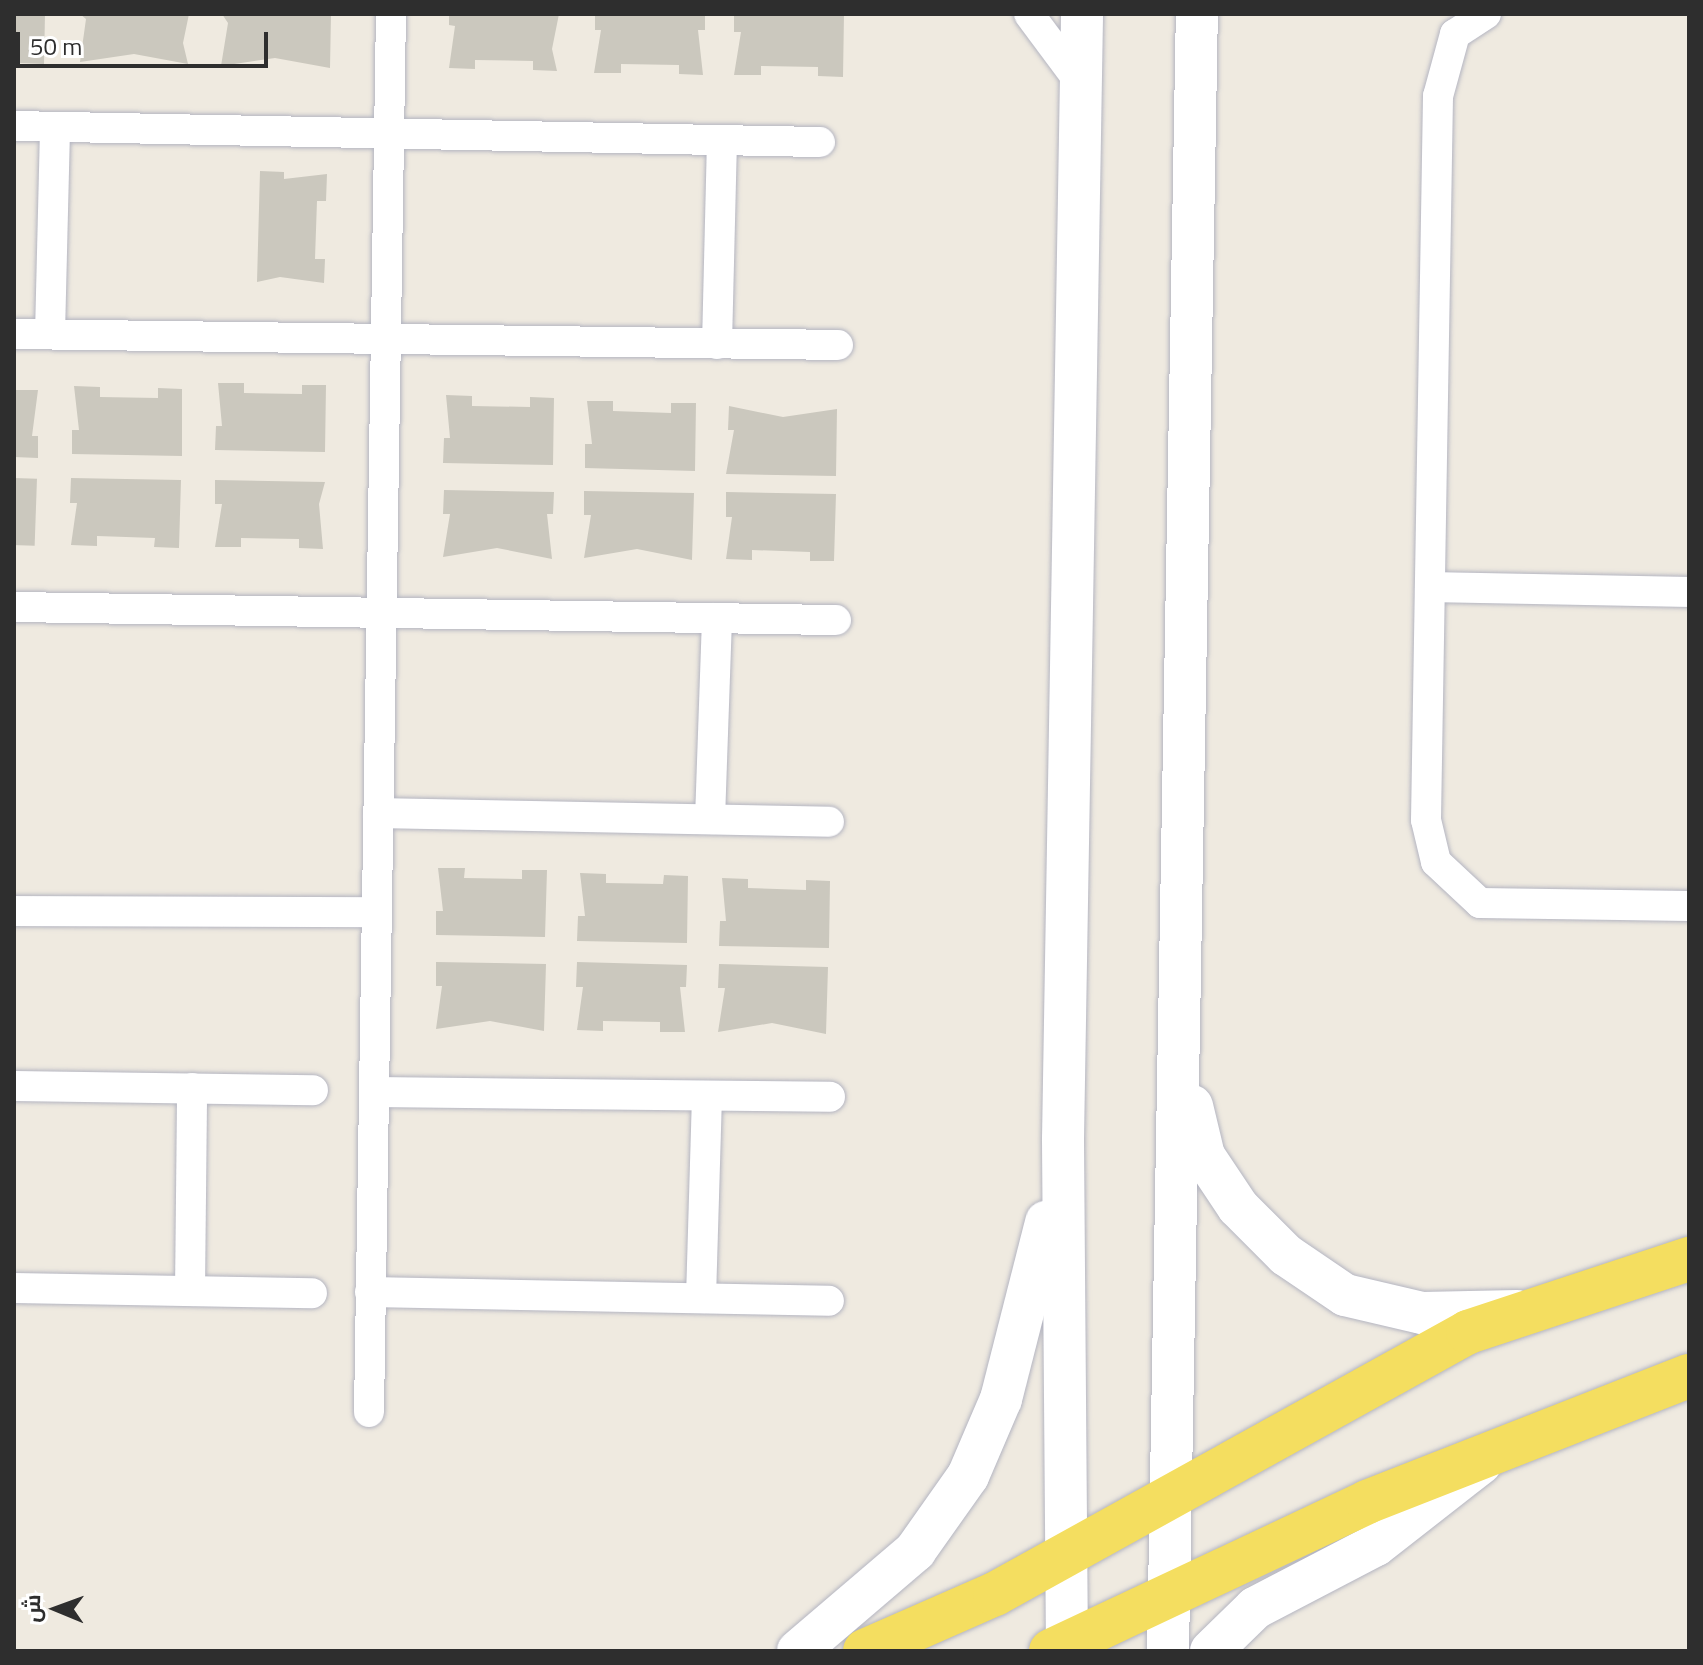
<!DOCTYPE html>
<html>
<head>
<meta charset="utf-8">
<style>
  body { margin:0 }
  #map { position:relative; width:1703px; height:1665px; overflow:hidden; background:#efeae0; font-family:"Titillium Web",Cairo,sans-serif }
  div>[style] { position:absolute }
  .building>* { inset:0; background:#cbc8be; transform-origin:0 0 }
  .roads { filter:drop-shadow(0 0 2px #b4b5c1) drop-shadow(0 0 2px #b4b5c1) }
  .minor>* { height:30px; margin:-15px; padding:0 15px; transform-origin:15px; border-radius:15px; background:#fff }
  .secondary>* { height:42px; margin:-21px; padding:0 21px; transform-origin:21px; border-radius:21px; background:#fff }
  .primary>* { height:44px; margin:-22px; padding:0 22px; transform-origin:22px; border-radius:22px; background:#f4de60 }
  span { translate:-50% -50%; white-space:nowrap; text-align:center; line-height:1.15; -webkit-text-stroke:8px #fff; paint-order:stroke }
  .frame { position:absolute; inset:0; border:16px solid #2e2e2e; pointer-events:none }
  .north { position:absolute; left:16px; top:1569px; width:80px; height:80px; -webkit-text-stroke:6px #fff; paint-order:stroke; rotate:271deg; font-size:22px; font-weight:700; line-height:32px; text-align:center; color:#2e2e2e }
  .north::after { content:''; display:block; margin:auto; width:28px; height:36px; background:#2e2e2e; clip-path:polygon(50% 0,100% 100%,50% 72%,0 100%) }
  .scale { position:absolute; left:16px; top:32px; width:252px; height:36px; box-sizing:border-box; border:4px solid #2e2e2e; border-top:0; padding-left:10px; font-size:24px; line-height:28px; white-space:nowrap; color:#2e2e2e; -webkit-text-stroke:6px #fff; paint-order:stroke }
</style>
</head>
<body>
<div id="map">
  <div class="building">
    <div style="clip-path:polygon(14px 14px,45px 14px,44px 64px,19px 63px)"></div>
    <div style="clip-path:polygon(80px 14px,189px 14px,183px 43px,188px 64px,134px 54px,80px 62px,86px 19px)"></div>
    <div style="clip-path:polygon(222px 14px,331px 14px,330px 68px,275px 58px,221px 66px,228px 23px)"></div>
    <div style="clip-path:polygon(449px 14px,559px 14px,552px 49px,557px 71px,533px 70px,533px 61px,475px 60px,475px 69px,449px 68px,455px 26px,449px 25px)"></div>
    <div style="clip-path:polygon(595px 14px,705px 14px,705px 30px,698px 30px,703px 75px,679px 74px,679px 65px,621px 64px,621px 73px,594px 73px,601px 30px,595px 30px)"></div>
    <div style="clip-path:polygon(734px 14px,844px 14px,843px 77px,818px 76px,818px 67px,761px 66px,761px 75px,734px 75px,741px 32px,734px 32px)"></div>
    <div style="clip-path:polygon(260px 171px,284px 172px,284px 179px,327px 174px,326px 201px,317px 201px,315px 259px,325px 259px,324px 283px,280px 277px,257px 282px)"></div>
    <div style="clip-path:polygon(218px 383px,244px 383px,244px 393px,302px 394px,302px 385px,326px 385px,325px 452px,215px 450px,216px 426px,222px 426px)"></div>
    <div style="clip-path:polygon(74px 386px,100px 387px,100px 397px,158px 398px,158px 388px,182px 389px,182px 456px,72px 454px,72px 430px,79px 430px)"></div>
    <div style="clip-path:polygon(14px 390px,38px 390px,32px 436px,38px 436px,38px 458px,14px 457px)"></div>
    <div style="clip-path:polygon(446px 395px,472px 396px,472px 406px,530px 407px,530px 397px,554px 398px,553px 465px,443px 463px,444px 438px,450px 438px)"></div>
    <div style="clip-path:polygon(587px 401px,613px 401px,613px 411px,671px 413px,671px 403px,696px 403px,695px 471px,585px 468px,585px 444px,592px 444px)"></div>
    <div style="clip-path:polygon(729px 406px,783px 417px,837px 409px,836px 476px,726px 474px,734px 430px,728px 430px)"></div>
    <div style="left:14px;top:478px;width:23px;height:67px;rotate:2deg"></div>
    <div style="clip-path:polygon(71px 478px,181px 480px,179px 548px,154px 547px,155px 538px,97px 536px,97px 546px,71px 545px,77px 503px,70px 503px)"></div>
    <div style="clip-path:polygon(215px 480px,325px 482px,319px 504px,323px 549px,299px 548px,299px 539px,241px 538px,241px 547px,215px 547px,222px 504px,215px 504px)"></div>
    <div style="clip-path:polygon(444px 490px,554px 492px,553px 514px,547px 514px,552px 559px,497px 548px,443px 557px,450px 514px,443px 514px)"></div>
    <div style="clip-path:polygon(584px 491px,694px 493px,692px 560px,637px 549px,584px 558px,591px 515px,584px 515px)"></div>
    <div style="clip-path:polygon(726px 492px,836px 494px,834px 561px,810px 561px,810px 552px,752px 550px,752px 560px,726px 559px,732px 517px,726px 517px)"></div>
    <div style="clip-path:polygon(438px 868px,465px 868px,464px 878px,522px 879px,522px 870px,547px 870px,545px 937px,436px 935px,436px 911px,443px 911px)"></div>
    <div style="clip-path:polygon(580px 873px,606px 874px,606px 883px,663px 884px,664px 875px,688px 876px,687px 943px,577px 941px,578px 916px,585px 916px)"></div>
    <div style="clip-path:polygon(722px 878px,748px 879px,748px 888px,806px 890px,806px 880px,830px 881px,829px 948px,719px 946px,720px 921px,726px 921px)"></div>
    <div style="clip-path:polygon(436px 962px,546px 964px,544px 1031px,490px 1021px,436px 1029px,442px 986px,436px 986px)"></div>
    <div style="clip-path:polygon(577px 962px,687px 965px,686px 987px,680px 987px,685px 1032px,660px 1032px,660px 1022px,603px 1021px,603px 1031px,577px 1030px,583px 987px,576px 987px)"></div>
    <div style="clip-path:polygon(719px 964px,828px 967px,826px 1034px,772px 1023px,718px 1032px,725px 988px,718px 988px)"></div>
  </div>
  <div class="roads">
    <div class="minor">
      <div style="left:1029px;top:14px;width:87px;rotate:53.4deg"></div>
      <div style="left:1486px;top:14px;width:37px;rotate:147deg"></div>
      <div style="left:1455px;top:34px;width:64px;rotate:105.3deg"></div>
      <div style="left:1438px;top:96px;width:724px;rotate:90.95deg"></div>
      <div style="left:1426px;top:820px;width:43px;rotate:76.6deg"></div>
      <div style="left:1436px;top:862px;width:60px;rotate:43deg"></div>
      <div style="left:1480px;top:903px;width:209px;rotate:0.8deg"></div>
      <div style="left:14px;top:126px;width:806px;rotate:1.14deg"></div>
      <div style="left:14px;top:334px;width:824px;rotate:0.76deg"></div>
      <div style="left:50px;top:334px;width:207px;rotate:-88.6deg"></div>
      <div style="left:717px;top:344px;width:204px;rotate:-88.6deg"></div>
      <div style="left:1430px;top:587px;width:259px;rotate:1.1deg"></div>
      <div style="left:14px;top:607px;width:822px;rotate:0.91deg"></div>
      <div style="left:378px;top:813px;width:451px;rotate:1.1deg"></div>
      <div style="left:710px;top:819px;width:201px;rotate:-88deg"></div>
      <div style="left:14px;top:911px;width:362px;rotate:0.2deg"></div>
      <div style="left:14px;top:1086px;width:299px;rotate:0.8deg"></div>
      <div style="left:374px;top:1092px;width:456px;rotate:0.6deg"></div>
      <div style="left:14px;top:1288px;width:298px;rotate:1deg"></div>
      <div style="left:190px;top:1291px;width:203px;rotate:-89.4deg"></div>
      <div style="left:370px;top:1292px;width:459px;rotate:1.1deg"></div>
      <div style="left:701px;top:1298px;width:202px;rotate:-88.3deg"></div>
      <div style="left:369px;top:1412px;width:1398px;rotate:-89.1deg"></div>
    </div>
    <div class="secondary">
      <div style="left:1192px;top:1106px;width:51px;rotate:76.5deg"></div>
      <div style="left:1204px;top:1156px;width:61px;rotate:56.3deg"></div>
      <div style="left:1238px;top:1207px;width:68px;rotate:45deg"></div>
      <div style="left:1286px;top:1255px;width:71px;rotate:34.1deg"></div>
      <div style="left:1345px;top:1295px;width:79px;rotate:13.2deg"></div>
      <div style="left:1422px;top:1313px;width:95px;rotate:-1.2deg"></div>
      <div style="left:798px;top:1651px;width:154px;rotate:-40.5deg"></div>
      <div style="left:915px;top:1551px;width:92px;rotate:-54.8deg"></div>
      <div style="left:968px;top:1476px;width:84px;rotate:-66.8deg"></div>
      <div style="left:1001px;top:1399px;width:183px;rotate:-75.7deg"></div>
      <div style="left:1067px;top:1651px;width:512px;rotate:-90.45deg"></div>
      <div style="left:1063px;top:1139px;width:1125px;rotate:-89.03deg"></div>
      <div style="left:1168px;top:1651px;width:1637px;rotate:-88.99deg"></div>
      <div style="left:1211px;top:1651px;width:62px;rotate:-44.3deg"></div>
      <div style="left:1255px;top:1608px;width:136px;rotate:-27.5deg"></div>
      <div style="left:1376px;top:1545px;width:133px;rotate:-38deg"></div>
    </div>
    <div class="primary">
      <div style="left:865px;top:1651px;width:142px;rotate:-23.7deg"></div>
      <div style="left:995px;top:1594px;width:541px;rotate:-28.98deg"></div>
      <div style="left:1468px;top:1332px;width:233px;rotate:-18.3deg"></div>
      <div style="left:1051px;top:1651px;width:349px;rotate:-25.2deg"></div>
      <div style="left:1367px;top:1502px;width:346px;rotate:-21.4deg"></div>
    </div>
  </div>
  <div class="frame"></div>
  <div class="north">ش</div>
  <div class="scale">50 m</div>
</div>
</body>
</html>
